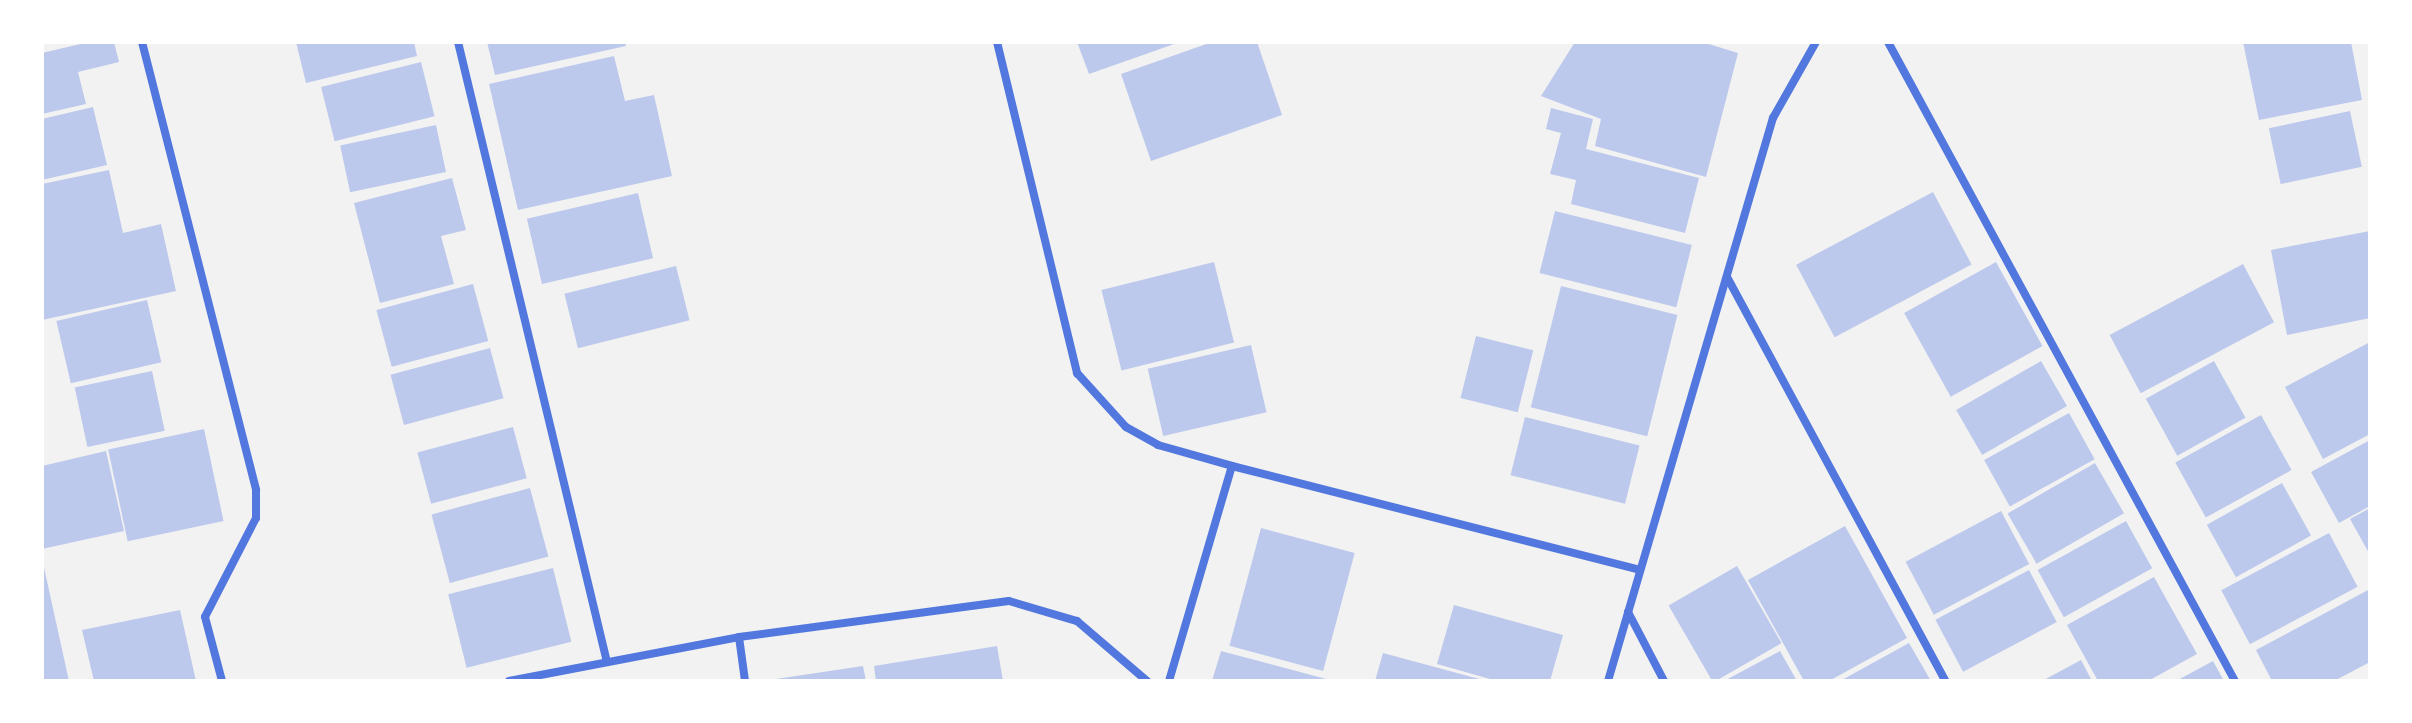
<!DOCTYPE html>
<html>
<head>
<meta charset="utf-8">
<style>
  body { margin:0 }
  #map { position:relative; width:2412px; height:723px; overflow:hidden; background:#f2f2f2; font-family:Figtree,sans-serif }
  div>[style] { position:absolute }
  .building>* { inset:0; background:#bdc9ec; transform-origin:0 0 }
  .minor>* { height:8px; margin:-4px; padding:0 4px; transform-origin:4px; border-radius:4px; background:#5277de }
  span { translate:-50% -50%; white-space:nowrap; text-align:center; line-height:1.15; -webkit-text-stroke:6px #fff; paint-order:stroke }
  .frame { position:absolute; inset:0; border:44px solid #fff; pointer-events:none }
</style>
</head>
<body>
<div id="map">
  <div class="building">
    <i style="clip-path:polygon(89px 42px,114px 42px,119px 62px,78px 72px,86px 104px,42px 114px,42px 53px)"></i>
    <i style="clip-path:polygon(296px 42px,414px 42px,417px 56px,306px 83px)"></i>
    <i style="clip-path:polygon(487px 42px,625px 42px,626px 46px,495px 75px)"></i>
    <i style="clip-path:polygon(1077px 42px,1180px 42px,1089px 74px)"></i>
    <i style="clip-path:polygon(1212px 42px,1257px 42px,1282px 115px,1151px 161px,1121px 74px)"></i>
    <i style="clip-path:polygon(1575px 42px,1702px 42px,1738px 53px,1706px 177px,1595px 146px,1601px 119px,1541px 96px)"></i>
    <i style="clip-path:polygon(2243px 42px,2351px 42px,2362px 100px,2259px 120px)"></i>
    <i style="clip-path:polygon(614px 56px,625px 101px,654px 95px,672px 176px,518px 210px,489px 84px)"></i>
    <i style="left:421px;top:62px;width:56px;height:103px;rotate:76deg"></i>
    <i style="clip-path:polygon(93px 107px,107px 165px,42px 180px,42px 119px)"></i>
    <i style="clip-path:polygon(1551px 108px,1593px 119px,1586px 149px,1699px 178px,1685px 233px,1571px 204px,1576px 180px,1550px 174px,1561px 133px,1546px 129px)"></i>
    <i style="left:2350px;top:111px;width:57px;height:83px;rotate:78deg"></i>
    <i style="left:436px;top:125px;width:48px;height:98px;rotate:78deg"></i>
    <i style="clip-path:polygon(109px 170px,123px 233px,161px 224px,176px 291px,42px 320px,42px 184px)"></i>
    <i style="clip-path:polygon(452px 178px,466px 230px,441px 236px,454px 284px,380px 303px,354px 203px)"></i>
    <i style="left:1933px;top:192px;width:82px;height:155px;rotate:62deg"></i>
    <i style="left:638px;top:193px;width:67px;height:114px;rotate:77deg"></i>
    <i style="left:1555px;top:211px;width:141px;height:64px;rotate:14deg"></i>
    <i style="clip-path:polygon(2370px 231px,2370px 318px,2287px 335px,2271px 250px)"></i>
    <i style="left:1214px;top:262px;width:83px;height:116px;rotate:76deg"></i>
    <i style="left:1996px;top:262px;width:96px;height:105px;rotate:61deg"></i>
    <i style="left:2243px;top:264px;width:66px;height:151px;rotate:62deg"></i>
    <i style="left:676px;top:266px;width:56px;height:115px;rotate:76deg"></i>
    <i style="left:473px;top:284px;width:59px;height:100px;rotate:75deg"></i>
    <i style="left:1561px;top:286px;width:120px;height:125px;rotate:14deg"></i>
    <i style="left:147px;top:300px;width:64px;height:93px;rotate:77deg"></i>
    <i style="left:1476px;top:336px;width:59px;height:64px;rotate:14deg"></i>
    <i style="clip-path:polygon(2370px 342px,2370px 434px,2323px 459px,2285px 387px)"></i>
    <i style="left:1251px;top:345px;width:69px;height:106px;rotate:77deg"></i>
    <i style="left:490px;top:348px;width:52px;height:103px;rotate:75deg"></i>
    <i style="left:2041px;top:361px;width:52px;height:98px;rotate:60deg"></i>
    <i style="left:2214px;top:361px;width:65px;height:78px;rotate:61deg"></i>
    <i style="left:152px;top:371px;width:61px;height:79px;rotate:78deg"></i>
    <i style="left:2069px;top:413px;width:53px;height:97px;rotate:61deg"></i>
    <i style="left:2261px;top:415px;width:63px;height:98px;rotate:61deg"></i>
    <i style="left:1525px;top:417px;width:118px;height:60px;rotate:14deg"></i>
    <i style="left:513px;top:427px;width:53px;height:99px;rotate:75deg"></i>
    <i style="left:204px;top:429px;width:94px;height:98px;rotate:78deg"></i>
    <i style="clip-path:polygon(2370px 440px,2370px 506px,2339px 523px,2311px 472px)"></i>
    <i style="clip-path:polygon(106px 451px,124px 531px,42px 549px,42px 466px)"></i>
    <i style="left:2095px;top:463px;width:58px;height:101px;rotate:60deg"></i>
    <i style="left:2282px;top:483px;width:60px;height:86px;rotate:61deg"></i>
    <i style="left:530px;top:488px;width:71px;height:102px;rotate:75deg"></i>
    <i style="clip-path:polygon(2370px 508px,2370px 555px,2350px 519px)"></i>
    <i style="left:2001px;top:511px;width:60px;height:108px;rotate:62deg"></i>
    <i style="left:2126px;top:521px;width:54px;height:101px;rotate:61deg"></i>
    <i style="clip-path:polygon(1845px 526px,1907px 638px,1829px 681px,1804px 681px,1748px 580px)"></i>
    <i style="left:1261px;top:528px;width:97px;height:122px;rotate:15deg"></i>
    <i style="left:2329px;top:533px;width:61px;height:122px;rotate:62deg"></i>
    <i style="clip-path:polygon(42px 563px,43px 563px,69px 681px,42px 681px)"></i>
    <i style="left:1737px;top:566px;width:89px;height:79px;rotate:60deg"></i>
    <i style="left:553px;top:568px;width:76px;height:108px;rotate:76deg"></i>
    <i style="left:2029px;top:570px;width:59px;height:106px;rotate:62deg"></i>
    <i style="clip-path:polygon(2154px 577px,2197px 654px,2148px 681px,2098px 681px,2067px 625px)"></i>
    <i style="clip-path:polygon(2370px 589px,2370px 662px,2334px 681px,2272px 681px,2256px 650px)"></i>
    <i style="clip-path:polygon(1454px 605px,1563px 635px,1550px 681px,1497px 681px,1437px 664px)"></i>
    <i style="clip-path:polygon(180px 610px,196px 681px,94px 681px,82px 630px)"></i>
    <i style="clip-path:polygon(1909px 643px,1931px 681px,1840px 681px)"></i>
    <i style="clip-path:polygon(997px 646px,1003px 681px,876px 681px,874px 666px)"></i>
    <i style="clip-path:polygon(1221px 651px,1330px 680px,1330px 681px,1212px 681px)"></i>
    <i style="clip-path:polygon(1780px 651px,1797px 681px,1724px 681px)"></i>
    <i style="clip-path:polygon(1383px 653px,1483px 680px,1483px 681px,1375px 681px)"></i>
    <i style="clip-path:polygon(2081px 660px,2092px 681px,2042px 681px)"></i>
    <i style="clip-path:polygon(2213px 661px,2224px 681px,2176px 681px)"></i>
    <i style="clip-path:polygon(863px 666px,866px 681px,776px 681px,776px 679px)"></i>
  </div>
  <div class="minor">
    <i style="left:142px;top:42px;width:462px;rotate:75.7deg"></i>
    <i style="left:256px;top:490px;width:28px;rotate:90deg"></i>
    <i style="left:256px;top:518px;width:111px;rotate:117.3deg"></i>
    <i style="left:205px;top:617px;width:66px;rotate:75.1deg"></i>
    <i style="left:458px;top:42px;width:634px;rotate:76.49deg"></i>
    <i style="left:997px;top:42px;width:341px;rotate:76.4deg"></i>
    <i style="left:1077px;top:373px;width:73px;rotate:47.8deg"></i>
    <i style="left:1126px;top:427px;width:37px;rotate:29deg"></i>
    <i style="left:1158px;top:445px;width:77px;rotate:15.8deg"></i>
    <i style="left:1232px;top:466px;width:418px;rotate:14.3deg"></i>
    <i style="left:1888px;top:42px;width:727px;rotate:61.5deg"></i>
    <i style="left:1727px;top:277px;width:459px;rotate:61.6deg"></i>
    <i style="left:1628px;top:612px;width:78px;rotate:62.4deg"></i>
    <i style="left:739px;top:637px;width:44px;rotate:82.2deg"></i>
    <i style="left:509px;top:681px;width:234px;rotate:-10.8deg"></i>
    <i style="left:739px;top:637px;width:272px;rotate:-7.6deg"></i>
    <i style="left:1009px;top:601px;width:71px;rotate:16.4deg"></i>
    <i style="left:1077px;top:621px;width:92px;rotate:40.6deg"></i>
    <i style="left:1169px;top:681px;width:224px;rotate:-73.7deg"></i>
    <i style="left:1608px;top:681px;width:587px;rotate:-73.67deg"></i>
    <i style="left:1773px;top:118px;width:87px;rotate:-60.5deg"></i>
  </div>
  <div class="frame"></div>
</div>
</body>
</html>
